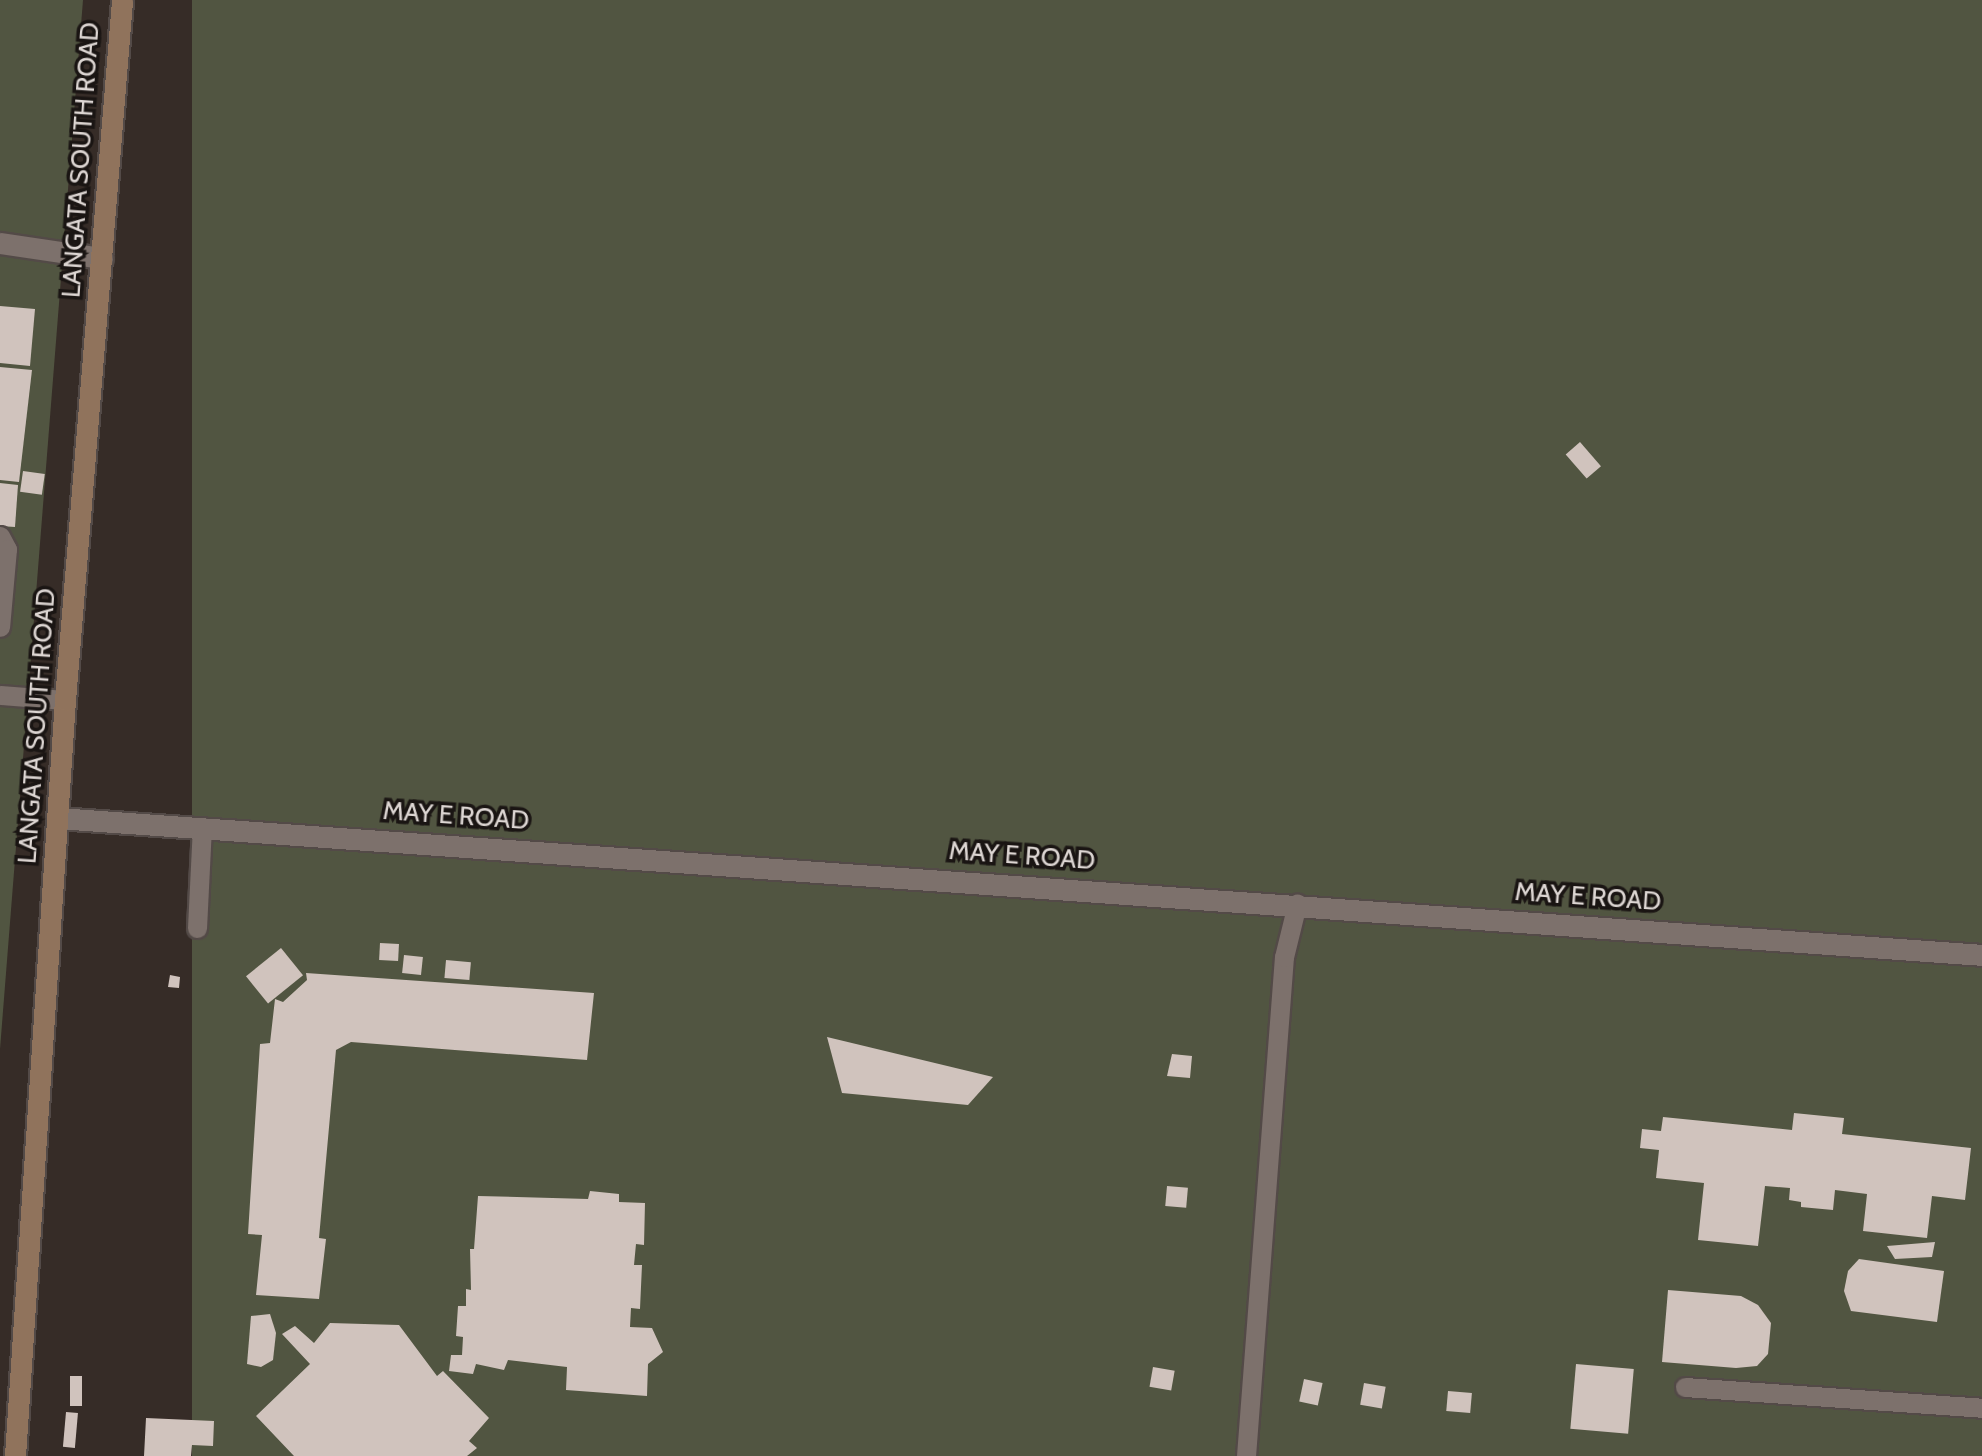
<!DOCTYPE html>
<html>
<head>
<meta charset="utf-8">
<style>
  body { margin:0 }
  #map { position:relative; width:1982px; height:1456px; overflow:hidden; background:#362c27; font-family:Cabin,sans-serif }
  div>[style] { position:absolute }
  .green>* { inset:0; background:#515541; transform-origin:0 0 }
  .building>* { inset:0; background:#d0c3bd; transform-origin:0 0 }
  .roads { filter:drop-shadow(2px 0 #534a47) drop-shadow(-2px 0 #534a47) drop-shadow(0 2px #534a47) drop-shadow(0 -2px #534a47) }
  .lane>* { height:19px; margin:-9.5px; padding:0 9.5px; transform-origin:9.5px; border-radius:9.5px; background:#7d716c }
  .street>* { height:21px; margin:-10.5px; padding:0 10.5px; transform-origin:10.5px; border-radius:10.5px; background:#7d716c }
  .secondary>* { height:21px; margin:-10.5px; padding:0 10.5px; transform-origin:10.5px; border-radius:10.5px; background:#90735c }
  span { translate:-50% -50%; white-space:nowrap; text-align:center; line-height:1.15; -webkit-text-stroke:7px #1a1513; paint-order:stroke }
  .street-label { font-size:26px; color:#ddd6d3 }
</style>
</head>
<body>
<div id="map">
  <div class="green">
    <i style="clip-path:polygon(0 0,83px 0,0 1049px)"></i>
    <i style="left:192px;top:0;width:1790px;height:1460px"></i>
  </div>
  <div class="building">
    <i style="clip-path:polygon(0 306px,35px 309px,30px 366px,0 363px)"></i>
    <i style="clip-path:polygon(0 367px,32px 370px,19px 482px,0 480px)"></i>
    <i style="left:1580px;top:442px;width:32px;height:19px;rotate:49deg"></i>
    <i style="left:23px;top:471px;width:22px;height:21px;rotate:8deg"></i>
    <i style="clip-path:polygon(0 483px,18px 485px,15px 527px,0 526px)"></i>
    <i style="left:380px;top:943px;width:19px;height:17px;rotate:3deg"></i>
    <i style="left:281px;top:948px;width:35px;height:45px;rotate:51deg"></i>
    <i style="left:404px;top:955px;width:19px;height:18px;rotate:6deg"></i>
    <i style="left:446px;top:960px;width:25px;height:18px;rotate:5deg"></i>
    <i style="clip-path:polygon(306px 973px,594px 993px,587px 1060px,351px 1042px,336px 1050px,319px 1238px,326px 1239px,319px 1299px,256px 1295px,262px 1235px,248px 1234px,260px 1044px,270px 1043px,275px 999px,283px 1002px,307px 980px)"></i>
    <i style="clip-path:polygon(170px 975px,180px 977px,179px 988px,168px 987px)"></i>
    <i style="clip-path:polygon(827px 1037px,993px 1077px,968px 1105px,842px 1093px)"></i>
    <i style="clip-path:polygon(1172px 1054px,1192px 1056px,1190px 1078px,1167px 1076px)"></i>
    <i style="clip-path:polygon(1794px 1113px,1844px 1118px,1842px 1134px,1971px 1148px,1965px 1200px,1932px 1196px,1927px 1238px,1863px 1231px,1867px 1194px,1835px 1190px,1833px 1210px,1801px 1207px,1801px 1202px,1789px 1200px,1790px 1188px,1765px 1186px,1758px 1246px,1698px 1240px,1704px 1183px,1656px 1178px,1659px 1150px,1640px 1148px,1642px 1129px,1661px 1131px,1663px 1117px,1792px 1130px)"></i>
    <i style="left:1167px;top:1186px;width:21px;height:20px;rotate:5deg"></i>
    <i style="clip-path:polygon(590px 1191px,619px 1194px,619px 1202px,645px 1203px,644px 1245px,636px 1244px,634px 1265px,642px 1265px,640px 1309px,631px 1308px,630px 1327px,652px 1328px,663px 1352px,648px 1364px,647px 1396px,566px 1390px,567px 1367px,508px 1360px,504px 1370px,476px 1364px,473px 1374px,449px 1371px,451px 1355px,462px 1355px,463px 1337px,456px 1336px,458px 1306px,466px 1306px,466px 1289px,471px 1290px,470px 1249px,474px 1249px,478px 1196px,588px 1199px)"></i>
    <i style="clip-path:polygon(1935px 1242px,1932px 1257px,1895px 1259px,1887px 1246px)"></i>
    <i style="clip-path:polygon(1859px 1259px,1944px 1271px,1937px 1322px,1851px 1311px,1844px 1291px,1848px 1271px)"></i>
    <i style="clip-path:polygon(1668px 1290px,1741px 1296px,1758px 1305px,1771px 1323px,1768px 1354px,1757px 1366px,1736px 1368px,1662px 1362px)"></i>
    <i style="clip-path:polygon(270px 1314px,276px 1333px,273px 1360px,261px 1367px,247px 1364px,251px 1316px)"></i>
    <i style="clip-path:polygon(330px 1323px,399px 1325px,437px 1376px,443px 1371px,489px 1418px,469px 1441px,477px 1448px,467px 1456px,294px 1456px,256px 1416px,310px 1364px,282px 1334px,295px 1326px,314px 1343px)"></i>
    <i style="left:1576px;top:1364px;width:58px;height:65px;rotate:5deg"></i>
    <i style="left:1153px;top:1367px;width:22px;height:20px;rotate:10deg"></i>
    <i style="left:70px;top:1376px;width:12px;height:30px"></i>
    <i style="left:1304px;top:1379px;width:19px;height:23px;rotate:12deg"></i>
    <i style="left:1364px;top:1383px;width:22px;height:22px;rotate:10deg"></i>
    <i style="left:1448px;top:1391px;width:24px;height:20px;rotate:5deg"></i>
    <i style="left:66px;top:1412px;width:12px;height:35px;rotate:5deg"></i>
    <i style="clip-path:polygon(146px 1418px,214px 1421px,213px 1446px,192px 1445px,191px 1456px,144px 1456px)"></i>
  </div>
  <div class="roads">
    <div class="lane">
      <i style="left:0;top:536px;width:15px;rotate:62deg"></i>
      <i style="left:7px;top:549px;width:78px;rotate:95.1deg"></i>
      <i style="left:0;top:695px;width:65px;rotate:4.4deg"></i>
      <i style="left:197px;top:928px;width:101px;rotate:-87.2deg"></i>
      <i style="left:1685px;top:1387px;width:298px;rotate:4deg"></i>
      <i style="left:1246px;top:1456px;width:500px;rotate:-85.65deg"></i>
      <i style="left:1284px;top:957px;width:55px;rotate:-76.2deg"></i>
    </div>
    <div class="street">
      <i style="left:0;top:243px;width:103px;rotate:8.4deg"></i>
      <i style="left:58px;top:818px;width:1929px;rotate:4.07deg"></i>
    </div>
    <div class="secondary">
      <i style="left:15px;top:1456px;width:758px;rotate:-86.22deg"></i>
      <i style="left:65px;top:700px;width:702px;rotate:-85.34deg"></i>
    </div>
  </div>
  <div class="street-label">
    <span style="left:81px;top:160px;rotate:-86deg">LANGATA SOUTH ROAD</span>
    <span style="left:37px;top:726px;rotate:-86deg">LANGATA SOUTH ROAD</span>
    <span style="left:456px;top:816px;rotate:4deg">MAY E ROAD</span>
    <span style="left:1022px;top:856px;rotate:4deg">MAY E ROAD</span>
    <span style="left:1588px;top:897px;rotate:4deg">MAY E ROAD</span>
  </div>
</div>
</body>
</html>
